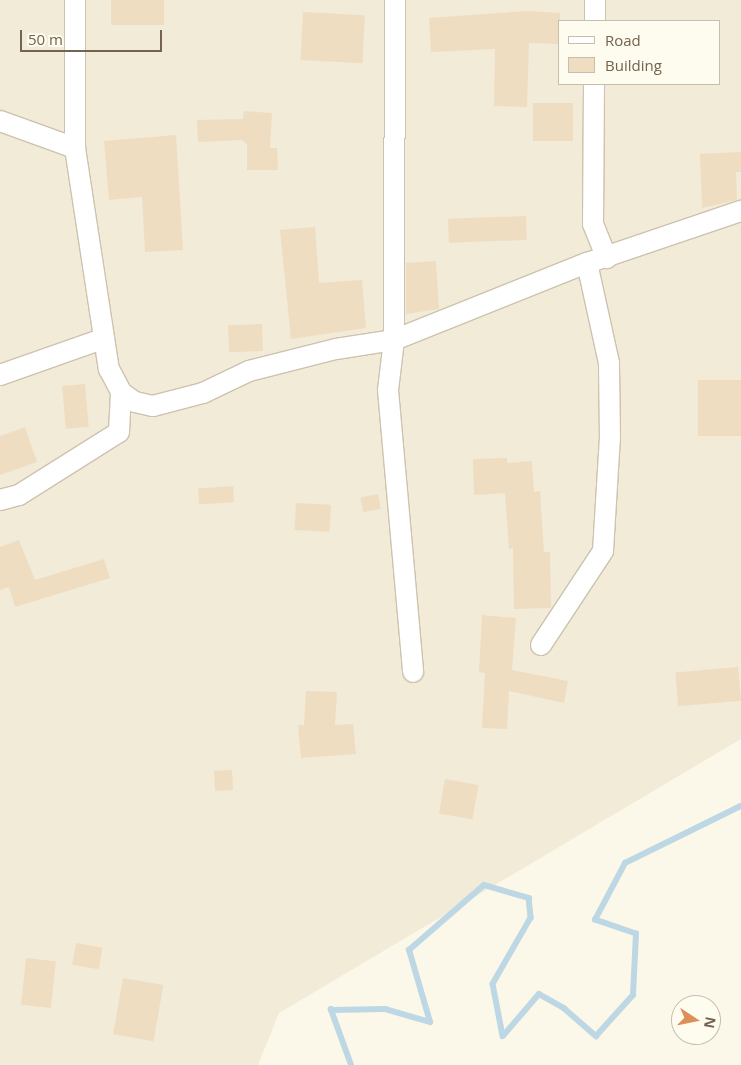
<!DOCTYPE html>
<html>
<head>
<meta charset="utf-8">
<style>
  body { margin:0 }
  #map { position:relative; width:741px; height:1065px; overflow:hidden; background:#fbf8e9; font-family:"Open Sans",sans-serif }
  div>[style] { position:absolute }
  .residential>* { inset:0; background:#f2ebd8 }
  .stream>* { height:5.5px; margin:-2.75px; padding:0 2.75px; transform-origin:2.75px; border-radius:2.75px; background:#bed7e4 }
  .building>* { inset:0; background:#efddc2; transform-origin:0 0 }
  .roads { filter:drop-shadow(1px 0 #cdc2af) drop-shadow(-1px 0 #cdc2af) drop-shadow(0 1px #cdc2af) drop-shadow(0 -1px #cdc2af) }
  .minor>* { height:20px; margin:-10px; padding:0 10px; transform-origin:10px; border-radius:10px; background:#fff }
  span { translate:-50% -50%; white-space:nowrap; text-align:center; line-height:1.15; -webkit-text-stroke:4px #fefbef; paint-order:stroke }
  .legend { position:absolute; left:558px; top:20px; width:162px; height:65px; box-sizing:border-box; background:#fefbef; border:1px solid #c7beaf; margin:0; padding:6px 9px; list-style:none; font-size:15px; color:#74634e }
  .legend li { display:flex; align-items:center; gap:10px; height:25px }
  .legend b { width:25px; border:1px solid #c7beaf }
  .north { position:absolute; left:671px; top:995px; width:50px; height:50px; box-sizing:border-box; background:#fefbef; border:1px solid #c7beaf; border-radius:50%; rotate:101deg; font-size:14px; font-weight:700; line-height:20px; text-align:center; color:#74634e }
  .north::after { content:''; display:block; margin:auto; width:18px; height:22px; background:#dc9057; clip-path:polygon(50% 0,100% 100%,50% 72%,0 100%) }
  .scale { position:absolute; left:20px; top:30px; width:142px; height:22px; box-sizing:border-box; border:2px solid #74634e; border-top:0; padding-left:6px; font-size:15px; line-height:18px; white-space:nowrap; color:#74634e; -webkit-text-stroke:4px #fefbef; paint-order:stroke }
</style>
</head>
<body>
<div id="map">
  <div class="residential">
    <i style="clip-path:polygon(evenodd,0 0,741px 0,741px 739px,279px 1013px,258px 1065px,0 1065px,0 0,560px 21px,720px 21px,720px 84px,560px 84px,560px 21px)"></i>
  </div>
  <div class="stream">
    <i style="left:351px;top:1065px;width:59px;rotate:-110deg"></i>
    <i style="left:331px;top:1010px;width:54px;rotate:-1.1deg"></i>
    <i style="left:385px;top:1009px;width:47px;rotate:16.1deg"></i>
    <i style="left:430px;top:1022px;width:75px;rotate:-106.3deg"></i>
    <i style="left:409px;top:950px;width:99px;rotate:-40.9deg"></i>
    <i style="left:484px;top:885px;width:47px;rotate:16.1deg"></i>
    <i style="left:529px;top:898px;width:20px;rotate:84deg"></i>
    <i style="left:531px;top:918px;width:76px;rotate:119.9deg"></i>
    <i style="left:493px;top:984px;width:53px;rotate:79.1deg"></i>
    <i style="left:503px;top:1036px;width:55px;rotate:-49.4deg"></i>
    <i style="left:539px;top:994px;width:29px;rotate:29deg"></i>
    <i style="left:564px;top:1008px;width:43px;rotate:41.2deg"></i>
    <i style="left:596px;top:1036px;width:55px;rotate:-47.9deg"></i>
    <i style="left:633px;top:995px;width:61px;rotate:-87.2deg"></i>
    <i style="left:636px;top:934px;width:43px;rotate:-161.1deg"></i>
    <i style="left:595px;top:920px;width:64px;rotate:-62.2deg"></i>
    <i style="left:625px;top:863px;width:129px;rotate:-26.2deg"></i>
  </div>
  <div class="building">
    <i style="left:111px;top:0;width:53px;height:25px"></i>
    <i style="clip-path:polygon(527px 11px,560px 13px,560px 44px,529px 43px,527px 107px,494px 106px,495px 49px,431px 52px,429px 18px)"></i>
    <i style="left:303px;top:12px;width:62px;height:48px;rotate:3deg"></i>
    <i style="left:533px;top:103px;width:40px;height:38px"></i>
    <i style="clip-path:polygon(244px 111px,272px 113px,270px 148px,277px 148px,278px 170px,247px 170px,247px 144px,242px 140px,198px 142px,197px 120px,243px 119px)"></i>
    <i style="clip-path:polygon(176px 135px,183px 250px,145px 252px,142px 197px,109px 200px,104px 141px)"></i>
    <i style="clip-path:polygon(741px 152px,741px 172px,736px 172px,737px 200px,702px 208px,700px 154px)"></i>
    <i style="left:526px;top:216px;width:24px;height:78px;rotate:88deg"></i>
    <i style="clip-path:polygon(315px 227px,319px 283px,362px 280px,366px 328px,291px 339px,280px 230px)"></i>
    <i style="clip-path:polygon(436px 261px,439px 309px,406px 314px,406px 263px)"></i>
    <i style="left:262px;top:324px;width:27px;height:34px;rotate:88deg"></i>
    <i style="left:741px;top:380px;width:56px;height:43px;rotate:90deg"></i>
    <i style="left:85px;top:384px;width:43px;height:23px;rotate:85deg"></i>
    <i style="clip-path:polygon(25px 427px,37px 462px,0 475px,0 436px)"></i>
    <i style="clip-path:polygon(507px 458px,507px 463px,532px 461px,534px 492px,540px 491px,544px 552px,550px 552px,551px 608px,514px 609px,513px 548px,509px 549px,505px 493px,474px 495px,473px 459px)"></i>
    <i style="left:233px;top:486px;width:16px;height:35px;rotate:86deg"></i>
    <i style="left:378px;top:494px;width:15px;height:18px;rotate:79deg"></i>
    <i style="left:296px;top:503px;width:35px;height:27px;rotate:3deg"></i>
    <i style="clip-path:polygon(19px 540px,35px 580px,104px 559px,110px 578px,15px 607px,9px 587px,0 590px,0 547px)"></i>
    <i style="clip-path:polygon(482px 615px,516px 618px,512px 670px,568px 681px,564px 703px,509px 691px,507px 729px,482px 728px,485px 673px,479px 672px)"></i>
    <i style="left:738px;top:667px;width:34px;height:63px;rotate:85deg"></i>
    <i style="clip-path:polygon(306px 691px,337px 692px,335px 725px,353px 724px,356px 754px,301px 758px,298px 725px,304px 725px)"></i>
    <i style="left:232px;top:770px;width:20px;height:18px;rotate:87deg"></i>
    <i style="left:445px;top:779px;width:34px;height:35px;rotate:10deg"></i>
    <i style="left:76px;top:943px;width:27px;height:22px;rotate:10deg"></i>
    <i style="left:26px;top:958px;width:30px;height:47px;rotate:6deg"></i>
    <i style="left:123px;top:978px;width:41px;height:57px;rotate:10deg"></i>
  </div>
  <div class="roads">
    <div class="minor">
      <i style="left:75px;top:0;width:148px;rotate:90deg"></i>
      <i style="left:75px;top:148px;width:224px;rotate:81.3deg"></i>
      <i style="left:109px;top:369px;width:26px;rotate:62deg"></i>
      <i style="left:121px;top:392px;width:17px;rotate:36deg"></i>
      <i style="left:135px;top:402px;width:18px;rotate:13deg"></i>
      <i style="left:153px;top:406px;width:52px;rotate:-14.6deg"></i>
      <i style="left:203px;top:393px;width:51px;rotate:-25.6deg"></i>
      <i style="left:249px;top:371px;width:90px;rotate:-14.2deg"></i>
      <i style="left:336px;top:349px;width:59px;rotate:-8.8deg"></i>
      <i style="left:394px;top:340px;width:50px;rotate:96.8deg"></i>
      <i style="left:388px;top:390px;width:283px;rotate:84.9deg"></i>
      <i style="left:395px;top:0;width:340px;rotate:90.2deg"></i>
      <i style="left:394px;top:340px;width:208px;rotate:-21.8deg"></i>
      <i style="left:595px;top:21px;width:21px;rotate:-90deg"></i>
      <i style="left:594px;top:84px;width:140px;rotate:90.4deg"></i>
      <i style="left:593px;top:224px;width:37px;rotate:68deg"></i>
      <i style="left:0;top:121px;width:80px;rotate:19.8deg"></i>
      <i style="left:0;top:375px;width:108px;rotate:-19.4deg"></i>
      <i style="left:0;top:500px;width:20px;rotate:-15deg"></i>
      <i style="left:19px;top:495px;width:118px;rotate:-32.2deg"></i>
      <i style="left:119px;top:432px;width:40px;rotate:-87.1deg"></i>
      <i style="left:541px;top:645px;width:113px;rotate:-56.6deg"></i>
      <i style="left:603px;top:551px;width:113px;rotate:-86.5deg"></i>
      <i style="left:610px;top:438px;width:75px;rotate:-90.8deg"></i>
      <i style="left:609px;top:363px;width:102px;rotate:-102.4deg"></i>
      <i style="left:587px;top:263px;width:163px;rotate:-18.7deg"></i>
    </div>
  </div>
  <ul class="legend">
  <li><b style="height:6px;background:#fff"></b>Road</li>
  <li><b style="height:14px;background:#efddc2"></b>Building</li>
  </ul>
  <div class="north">N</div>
  <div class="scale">50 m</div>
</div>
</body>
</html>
